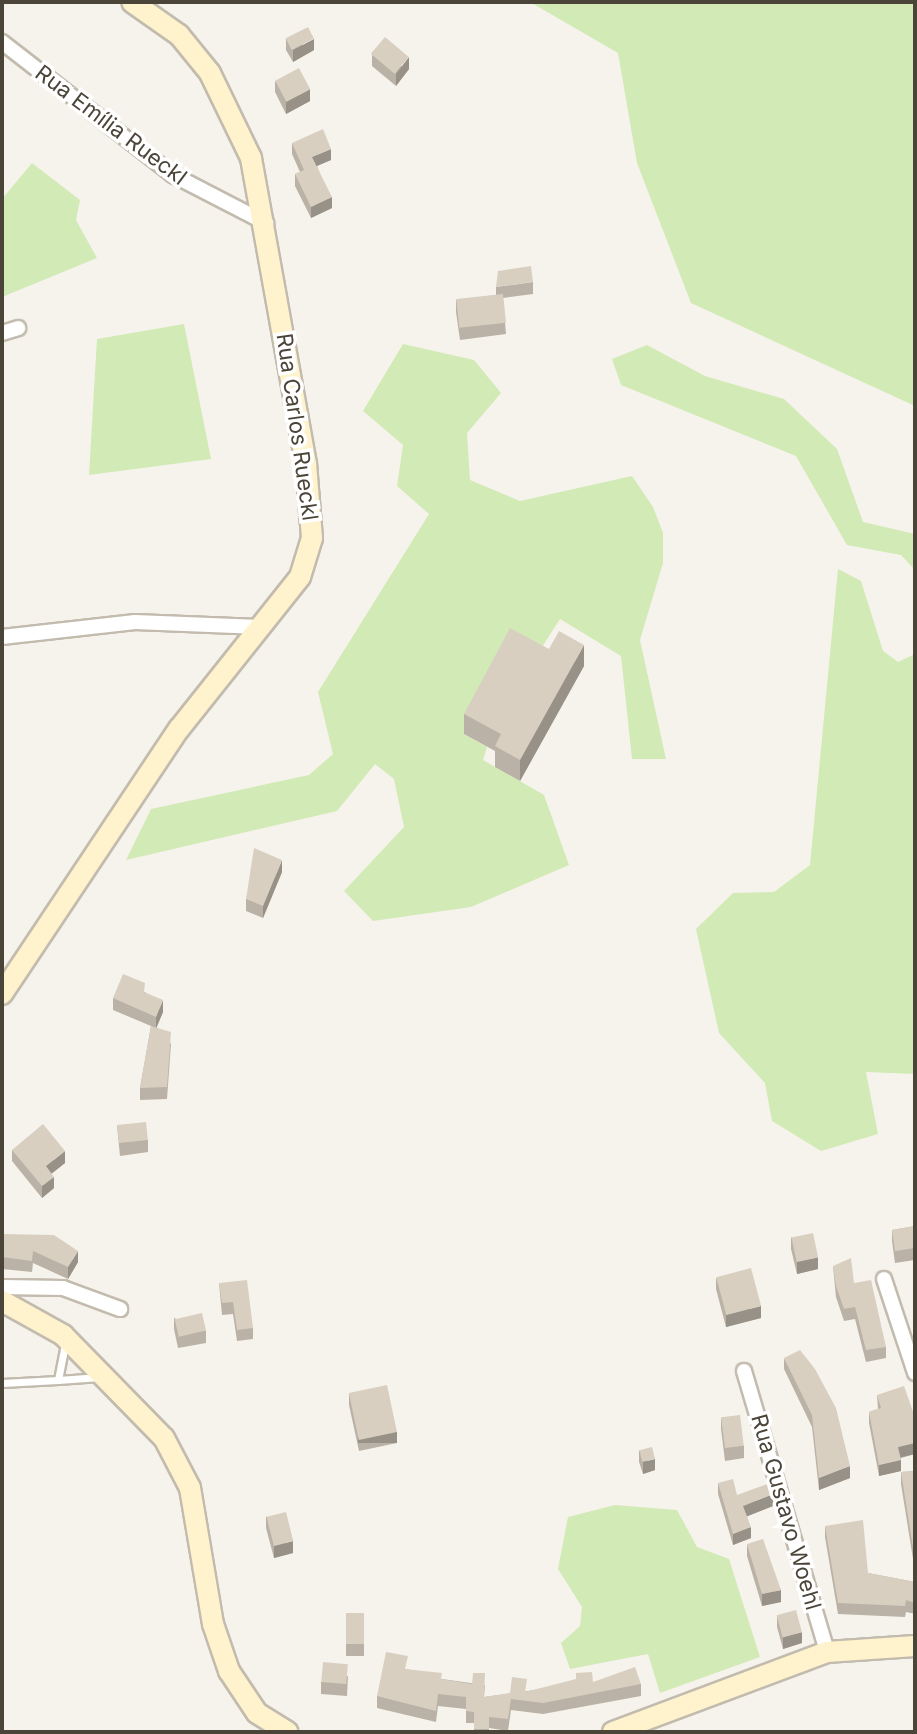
<!DOCTYPE html>
<html>
<head>
<meta charset="utf-8">
<style>
  body { margin:0 }
  #map { position:relative; width:917px; height:1734px; overflow:hidden; background:#f6f3ec; font-family:Inter,sans-serif }
  div>[style] { position:absolute }
  .green>* { inset:0; background:#d2eab5 }
  .roads { filter:drop-shadow(2px 0 #c2bbae) drop-shadow(-2px 0 #c2bbae) drop-shadow(0 2px #c2bbae) drop-shadow(0 -2px #c2bbae) }
  .lane>* { height:7px; margin:-3.5px; padding:0 3.5px; transform-origin:3.5px; border-radius:3.5px; background:#fff }
  .street>* { height:14px; margin:-7px; padding:0 7px; transform-origin:7px; border-radius:7px; background:#fff }
  .secondary>* { height:20px; margin:-10px; padding:0 10px; transform-origin:10px; border-radius:10px; background:#fff3cd }
  .wall>* { inset:0; background:#bab2a6; transform-origin:0 0 }
  .shaded-wall>* { inset:0; background:#979187; transform-origin:0 0 }
  .building>* { inset:0; background:#d8cfc1; transform-origin:0 0 }
  span { translate:-50% -50%; white-space:nowrap; text-align:center; line-height:1.15; -webkit-text-stroke:7px #fff; paint-order:stroke }
  .street-label { font-size:22px; color:#4b4439 }
  .frame { position:absolute; inset:0; border:4px solid #4b4439; pointer-events:none }
</style>
</head>
<body>
<div id="map">
  <div class="green">
    <i style="clip-path:polygon(530px 2px,915px 2px,915px 406px,691px 303px,637px 163px,618px 53px)"></i>
    <i style="clip-path:polygon(32px 163px,80px 200px,76px 220px,97px 258px,2px 297px,2px 199px)"></i>
    <i style="clip-path:polygon(184px 324px,211px 459px,89px 475px,97px 339px)"></i>
    <i style="clip-path:polygon(403px 344px,474px 360px,501px 393px,467px 433px,470px 480px,520px 501px,632px 476px,653px 507px,663px 533px,663px 563px,640px 640px,666px 759px,632px 759px,621px 656px,560px 619px,533px 661px,464px 734px,487px 747px,483px 760px,544px 795px,569px 865px,471px 907px,373px 921px,344px 891px,404px 827px,394px 779px,375px 764px,337px 811px,126px 860px,151px 809px,309px 775px,333px 754px,318px 692px,429px 514px,397px 486px,403px 445px,363px 411px)"></i>
    <i style="clip-path:polygon(647px 345px,705px 376px,784px 399px,837px 449px,863px 522px,915px 534px,915px 570px,901px 555px,847px 545px,796px 456px,621px 385px,612px 359px)"></i>
    <i style="clip-path:polygon(838px 569px,861px 581px,883px 651px,898px 662px,915px 654px,915px 1074px,866px 1072px,878px 1134px,821px 1151px,772px 1121px,765px 1083px,719px 1033px,696px 929px,733px 893px,774px 892px,810px 865px)"></i>
    <i style="clip-path:polygon(615px 1505px,677px 1510px,697px 1547px,729px 1559px,760px 1657px,660px 1693px,648px 1654px,570px 1669px,561px 1643px,580px 1626px,582px 1607px,558px 1569px,568px 1517px)"></i>
  </div>
  <div class="roads">
    <div class="lane">
      <i style="left:58px;top:1380px;width:42px;rotate:-4.1deg"></i>
      <i style="left:2px;top:1383px;width:56px;rotate:-3.1deg"></i>
      <i style="left:58px;top:1380px;width:37px;rotate:-79deg"></i>
    </div>
    <div class="street">
      <i style="left:2px;top:42px;width:217px;rotate:37.9deg"></i>
      <i style="left:173px;top:175px;width:105px;rotate:27.3deg"></i>
      <i style="left:2px;top:333px;width:17px;rotate:-17deg"></i>
      <i style="left:2px;top:637px;width:134px;rotate:-6.4deg"></i>
      <i style="left:135px;top:622px;width:125px;rotate:2.3deg"></i>
      <i style="left:884px;top:1279px;width:99px;rotate:71.7deg"></i>
      <i style="left:2px;top:1287px;width:61px;rotate:0.9deg"></i>
      <i style="left:63px;top:1288px;width:61px;rotate:20.2deg"></i>
      <i style="left:744px;top:1371px;width:293px;rotate:73.5deg"></i>
    </div>
    <div class="secondary">
      <i style="left:2px;top:994px;width:319px;rotate:-56.3deg"></i>
      <i style="left:179px;top:729px;width:194px;rotate:-51.5deg"></i>
      <i style="left:300px;top:577px;width:41px;rotate:-72.9deg"></i>
      <i style="left:312px;top:538px;width:74px;rotate:-94.6deg"></i>
      <i style="left:306px;top:464px;width:311px;rotate:-100.2deg"></i>
      <i style="left:251px;top:158px;width:94px;rotate:-115.8deg"></i>
      <i style="left:210px;top:73px;width:49px;rotate:-129.2deg"></i>
      <i style="left:179px;top:35px;width:57px;rotate:-144.9deg"></i>
      <i style="left:2px;top:1301px;width:70px;rotate:29.1deg"></i>
      <i style="left:63px;top:1335px;width:144px;rotate:45.6deg"></i>
      <i style="left:164px;top:1438px;width:56px;rotate:62.5deg"></i>
      <i style="left:190px;top:1488px;width:138px;rotate:80.4deg"></i>
      <i style="left:213px;top:1624px;width:50px;rotate:71.2deg"></i>
      <i style="left:229px;top:1671px;width:50px;rotate:56.3deg"></i>
      <i style="left:257px;top:1713px;width:36px;rotate:32deg"></i>
      <i style="left:613px;top:1732px;width:228px;rotate:-20.5deg"></i>
      <i style="left:827px;top:1652px;width:88px;rotate:-3.9deg"></i>
    </div>
  </div>
  <div class="wall">
    <i style="clip-path:polygon(286px 38px,314px 50px,293px 62px,286px 50px)"></i>
    <i style="clip-path:polygon(372px 55px,409px 69px,396px 86px,372px 66px)"></i>
    <i style="clip-path:polygon(275px 81px,310px 101px,286px 114px,275px 92px)"></i>
    <i style="clip-path:polygon(292px 143px,331px 160px,317px 166px,332px 208px,311px 218px,295px 186px,295px 174px,300px 172px,292px 154px)"></i>
    <i style="clip-path:polygon(533px 282px,533px 294px,503px 298px,506px 334px,460px 340px,456px 312px,456px 300px,496px 295px,496px 287px)"></i>
    <i style="clip-path:polygon(549px 649px,584px 666px,520px 781px,495px 767px,495px 751px,464px 734px,464px 714px)"></i>
    <i style="clip-path:polygon(282px 872px,263px 918px,246px 911px,246px 899px)"></i>
    <i style="clip-path:polygon(145px 992px,163px 1012px,156px 1027px,171px 1044px,167px 1099px,140px 1100px,140px 1088px,151px 1026px,113px 1010px,113px 998px)"></i>
    <i style="clip-path:polygon(117px 1125px,148px 1140px,148px 1152px,120px 1156px)"></i>
    <i style="clip-path:polygon(12px 1150px,65px 1163px,51px 1174px,54px 1188px,42px 1198px,12px 1161px)"></i>
    <i style="clip-path:polygon(915px 1226px,915px 1260px,895px 1263px,892px 1241px,892px 1230px)"></i>
    <i style="clip-path:polygon(2px 1234px,78px 1262px,68px 1279px,33px 1263px,32px 1272px,2px 1269px)"></i>
    <i style="clip-path:polygon(791px 1237px,818px 1269px,797px 1274px,791px 1249px)"></i>
    <i style="clip-path:polygon(833px 1266px,854px 1283px,886px 1347px,886px 1358px,866px 1362px,855px 1319px,844px 1321px,836px 1297px)"></i>
    <i style="clip-path:polygon(716px 1278px,761px 1318px,726px 1327px,716px 1289px)"></i>
    <i style="clip-path:polygon(219px 1283px,253px 1328px,253px 1339px,237px 1341px,233px 1314px,222px 1315px)"></i>
    <i style="clip-path:polygon(174px 1318px,206px 1331px,206px 1343px,178px 1348px,174px 1329px)"></i>
    <i style="clip-path:polygon(784px 1358px,850px 1478px,819px 1490px,812px 1427px,784px 1369px)"></i>
    <i style="clip-path:polygon(349px 1393px,397px 1443px,359px 1451px,349px 1405px)"></i>
    <i style="clip-path:polygon(877px 1395px,915px 1417px,915px 1454px,901px 1458px,901px 1471px,879px 1476px,869px 1423px,869px 1412px,878px 1409px)"></i>
    <i style="clip-path:polygon(721px 1418px,744px 1446px,744px 1458px,725px 1461px,721px 1429px)"></i>
    <i style="clip-path:polygon(639px 1450px,655px 1470px,643px 1474px,639px 1462px)"></i>
    <i style="clip-path:polygon(915px 1471px,915px 1559px,913px 1559px,901px 1484px,901px 1472px)"></i>
    <i style="clip-path:polygon(718px 1483px,737px 1495px,773px 1506px,747px 1516px,751px 1538px,733px 1545px,718px 1494px)"></i>
    <i style="clip-path:polygon(266px 1516px,293px 1553px,274px 1558px,266px 1528px)"></i>
    <i style="clip-path:polygon(825px 1526px,868px 1573px,915px 1582px,915px 1614px,906px 1612px,905px 1617px,838px 1614px,825px 1537px)"></i>
    <i style="clip-path:polygon(747px 1544px,781px 1602px,762px 1606px,747px 1556px)"></i>
    <i style="left:346px;top:1613px;width:18px;height:43px"></i>
    <i style="clip-path:polygon(777px 1615px,802px 1643px,783px 1649px,777px 1627px)"></i>
    <i style="clip-path:polygon(407px 1669px,442px 1679px,485px 1685px,484px 1697px,593px 1682px,641px 1684px,641px 1696px,543px 1714px,511px 1710px,508px 1731px,489px 1728px,489px 1732px,474px 1732px,474px 1723px,466px 1723px,466px 1709px,438px 1706px,436px 1722px,377px 1708px,377px 1696px)"></i>
    <i style="clip-path:polygon(348px 1676px,347px 1696px,321px 1694px,321px 1682px)"></i>
  </div>
  <div class="shaded-wall">
    <i style="clip-path:polygon(314px 39px,314px 50px,293px 62px,293px 50px)"></i>
    <i style="clip-path:polygon(409px 57px,409px 69px,396px 86px,396px 74px)"></i>
    <i style="clip-path:polygon(310px 89px,310px 101px,286px 114px,286px 102px)"></i>
    <i style="clip-path:polygon(331px 149px,331px 160px,312px 168px,312px 157px)"></i>
    <i style="clip-path:polygon(332px 197px,332px 208px,311px 218px,311px 207px)"></i>
    <i style="clip-path:polygon(584px 645px,584px 666px,520px 781px,520px 760px)"></i>
    <i style="clip-path:polygon(282px 860px,282px 872px,263px 918px,263px 906px)"></i>
    <i style="clip-path:polygon(163px 1000px,163px 1012px,156px 1029px,156px 1017px)"></i>
    <i style="clip-path:polygon(65px 1151px,65px 1163px,46px 1178px,46px 1166px)"></i>
    <i style="clip-path:polygon(54px 1177px,54px 1188px,42px 1198px,42px 1186px)"></i>
    <i style="clip-path:polygon(78px 1251px,78px 1262px,68px 1279px,68px 1267px)"></i>
    <i style="clip-path:polygon(818px 1257px,818px 1269px,797px 1274px,797px 1262px)"></i>
    <i style="clip-path:polygon(761px 1306px,761px 1318px,726px 1327px,726px 1315px)"></i>
    <i style="left:397px;top:1432px;width:11px;height:39px;rotate:90deg"></i>
    <i style="clip-path:polygon(915px 1443px,915px 1454px,898px 1458px,898px 1447px)"></i>
    <i style="clip-path:polygon(655px 1459px,655px 1470px,643px 1474px,643px 1462px)"></i>
    <i style="clip-path:polygon(901px 1460px,901px 1471px,879px 1476px,879px 1465px)"></i>
    <i style="clip-path:polygon(850px 1466px,850px 1478px,819px 1490px,819px 1478px)"></i>
    <i style="clip-path:polygon(773px 1494px,773px 1506px,743px 1518px,743px 1506px)"></i>
    <i style="clip-path:polygon(751px 1527px,751px 1538px,733px 1545px,733px 1534px)"></i>
    <i style="clip-path:polygon(293px 1541px,293px 1553px,274px 1558px,274px 1546px)"></i>
    <i style="clip-path:polygon(781px 1590px,781px 1602px,762px 1606px,762px 1594px)"></i>
    <i style="clip-path:polygon(802px 1632px,802px 1643px,783px 1649px,783px 1637px)"></i>
  </div>
  <div class="building">
    <i style="left:308px;top:27px;width:13px;height:25px;rotate:63deg"></i>
    <i style="left:385px;top:37px;width:31px;height:22px;rotate:40deg"></i>
    <i style="left:299px;top:68px;width:24px;height:27px;rotate:62deg"></i>
    <i style="clip-path:polygon(323px 129px,331px 149px,312px 157px,332px 197px,311px 207px,295px 174px,304px 170px,292px 143px)"></i>
    <i style="clip-path:polygon(531px 266px,533px 282px,496px 287px,498px 271px)"></i>
    <i style="left:503px;top:294px;width:29px;height:47px;rotate:84deg"></i>
    <i style="clip-path:polygon(510px 628px,549px 649px,559px 631px,584px 645px,520px 760px,495px 746px,501px 734px,464px 714px)"></i>
    <i style="clip-path:polygon(254px 848px,282px 860px,263px 906px,246px 899px)"></i>
    <i style="clip-path:polygon(123px 974px,145px 983px,144px 992px,163px 1000px,156px 1017px,113px 998px)"></i>
    <i style="clip-path:polygon(151px 1026px,171px 1032px,167px 1087px,140px 1088px)"></i>
    <i style="left:146px;top:1122px;width:18px;height:29px;rotate:84deg"></i>
    <i style="clip-path:polygon(43px 1124px,65px 1151px,46px 1166px,54px 1177px,42px 1186px,12px 1150px)"></i>
    <i style="clip-path:polygon(915px 1226px,915px 1248px,895px 1251px,892px 1230px)"></i>
    <i style="left:813px;top:1233px;width:25px;height:22px;rotate:78deg"></i>
    <i style="clip-path:polygon(2px 1234px,54px 1235px,78px 1251px,68px 1267px,33px 1251px,32px 1261px,2px 1257px)"></i>
    <i style="clip-path:polygon(851px 1258px,854px 1283px,871px 1280px,886px 1347px,866px 1350px,855px 1307px,844px 1309px,836px 1286px,833px 1266px)"></i>
    <i style="left:751px;top:1268px;width:39px;height:36px;rotate:75deg"></i>
    <i style="clip-path:polygon(247px 1280px,253px 1328px,237px 1330px,233px 1302px,222px 1303px,219px 1283px)"></i>
    <i style="left:202px;top:1313px;width:18px;height:28px;rotate:77deg"></i>
    <i style="clip-path:polygon(800px 1350px,815px 1369px,836px 1408px,850px 1466px,819px 1478px,812px 1415px,784px 1358px)"></i>
    <i style="left:387px;top:1385px;width:48px;height:39px;rotate:78deg"></i>
    <i style="clip-path:polygon(904px 1386px,915px 1417px,915px 1443px,898px 1447px,901px 1460px,879px 1465px,869px 1412px,881px 1408px,877px 1395px)"></i>
    <i style="left:740px;top:1415px;width:31px;height:19px;rotate:83deg"></i>
    <i style="left:652px;top:1447px;width:12px;height:13px;rotate:76deg"></i>
    <i style="clip-path:polygon(915px 1471px,915px 1547px,913px 1548px,901px 1472px)"></i>
    <i style="clip-path:polygon(733px 1479px,737px 1495px,770px 1483px,773px 1494px,743px 1506px,751px 1527px,733px 1534px,718px 1483px)"></i>
    <i style="left:286px;top:1512px;width:30px;height:20px;rotate:76deg"></i>
    <i style="clip-path:polygon(863px 1520px,868px 1573px,915px 1582px,915px 1603px,906px 1600px,905px 1606px,838px 1603px,825px 1526px)"></i>
    <i style="clip-path:polygon(763px 1539px,781px 1590px,762px 1594px,747px 1544px)"></i>
    <i style="left:796px;top:1610px;width:23px;height:20px;rotate:75deg"></i>
    <i style="left:346px;top:1613px;width:18px;height:31px"></i>
    <i style="clip-path:polygon(386px 1652px,408px 1656px,405px 1669px,442px 1673px,441px 1679px,472px 1684px,473px 1673px,485px 1673px,484px 1697px,510px 1693px,512px 1677px,527px 1679px,525px 1692px,576px 1679px,576px 1673px,592px 1672px,593px 1682px,635px 1667px,641px 1684px,543px 1703px,511px 1699px,508px 1719px,489px 1717px,489px 1729px,474px 1729px,474px 1712px,466px 1711px,466px 1697px,438px 1694px,436px 1711px,377px 1696px)"></i>
    <i style="left:323px;top:1662px;width:25px;height:20px;rotate:5deg"></i>
  </div>
  <div class="street-label">
    <span style="left:111px;top:125px;rotate:37deg">Rua Emília Rueckl</span>
    <span style="left:297px;top:427px;rotate:82deg">Rua Carlos Rueckl</span>
    <span style="left:786px;top:1512px;rotate:74deg">Rua Gustavo Woehl</span>
  </div>
  <div class="frame"></div>
</div>
</body>
</html>
